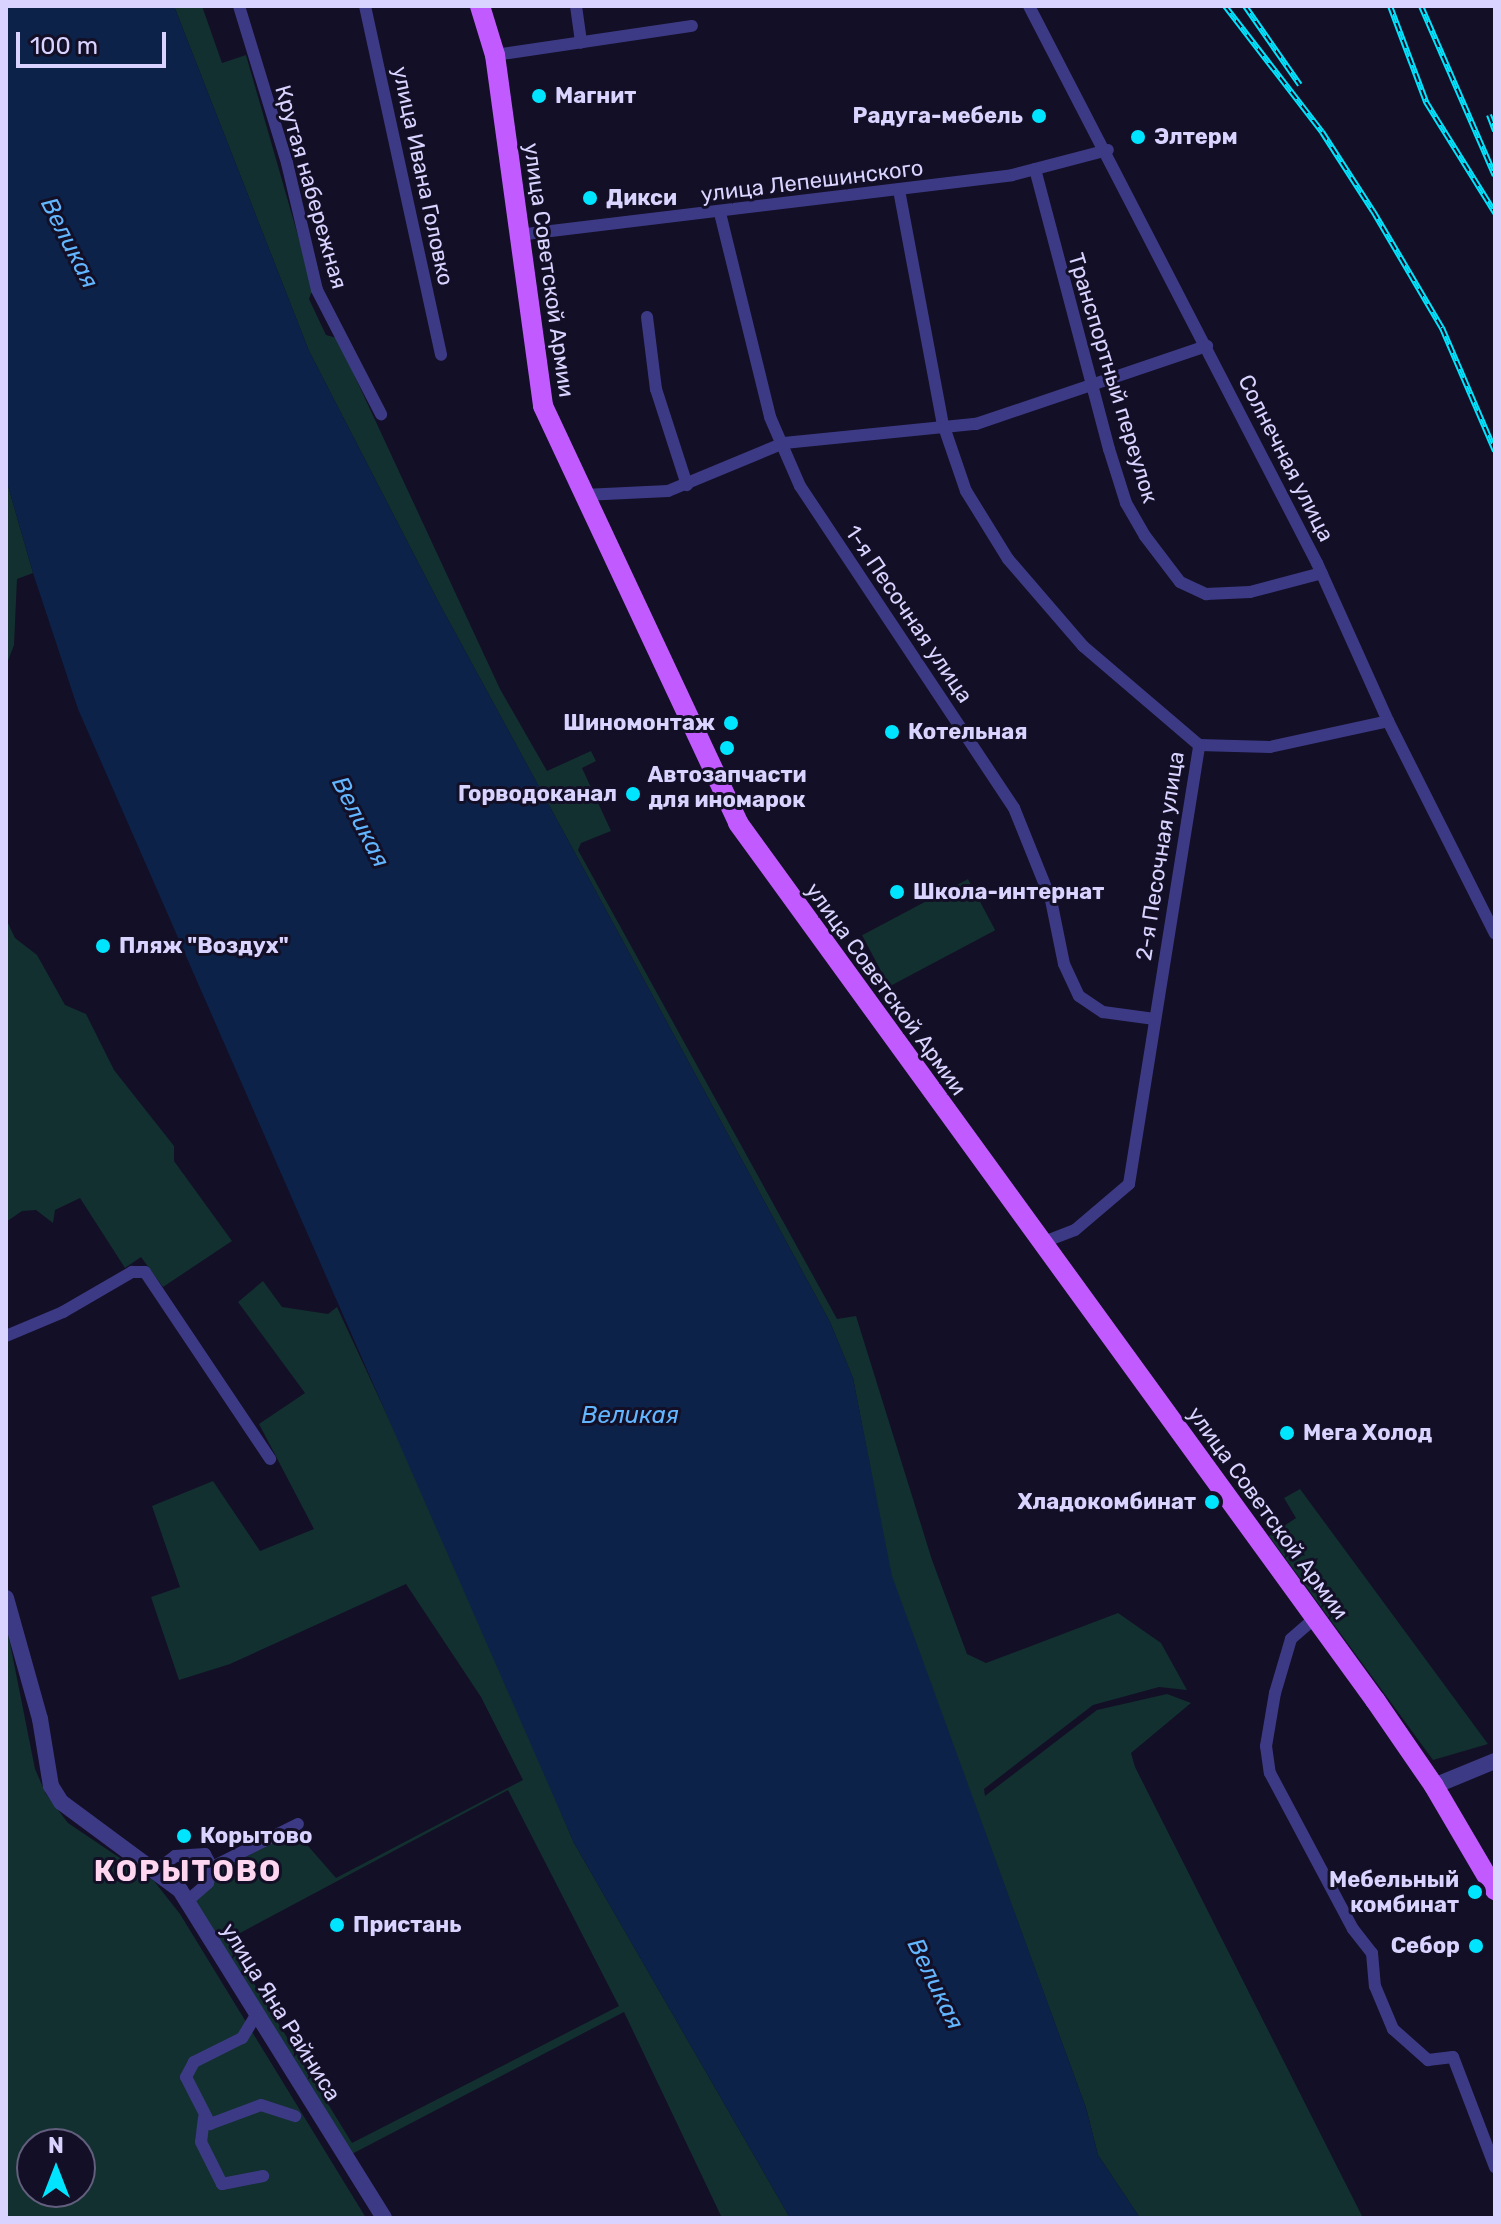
<!DOCTYPE html>
<html>
<head>
<meta charset="utf-8">
<style>
  body { margin:0 }
  #map { position:relative; width:1501px; height:2224px; overflow:hidden; background:#130f26; font-family:Rubik,sans-serif }
  div>[style] { position:absolute }
  .green>* { inset:0; background:#12302f; transform-origin:0 0 }
  .water>* { inset:0; background:#0c2248 }
  .minor>* { height:12px; margin:-6px; padding:0 6px; transform-origin:6px; border-radius:6px; background:#3d3a85 }
  .tertiary>* { height:16px; margin:-8px; padding:0 8px; transform-origin:8px; border-radius:8px; background:#3d3a85 }
  .primary>* { height:20px; margin:-10px; padding:0 10px; transform-origin:10px; border-radius:10px; background:#c25bff }
  .rail>* { height:6px; margin-top:-3px; transform-origin:0; background:repeating-linear-gradient(90deg,#130f26 0 9px,#00e5ff 0 18px); box-sizing:border-box; border-block:2px solid #00e5ff }
  .dots>* { width:22px; height:22px; translate:-50% -50%; box-sizing:border-box; border:4px solid #130f26; border-radius:50% }
  span { translate:-50% -50%; white-space:nowrap; text-align:center; line-height:1.15; -webkit-text-stroke:6px #130f26; paint-order:stroke }
  .poi-label { font-size:22px; color:#d9d4ff; font-weight:700 }
  .left { translate:0 -50%; text-align:left }
  .right { translate:-100% -50%; text-align:right }
  .street-label { font-size:22px; color:#d9d4ff }
  .water-label { font-size:24px; color:#62b6ff; font-style:italic }
  .district-label { font-size:30px; color:#ffd6f0; font-weight:700; letter-spacing:2px }
  .frame { position:absolute; inset:0; border:8px solid #d9d4ff; pointer-events:none }
  .north { position:absolute; left:16px; top:2128px; width:80px; height:80px; box-sizing:border-box; background:#130f26; border:2px solid #625e7d; border-radius:50%; rotate:0deg; font-size:22px; font-weight:700; line-height:32px; text-align:center; color:#d9d4ff }
  .north::after { content:''; display:block; margin:auto; width:28px; height:36px; background:#00e5ff; clip-path:polygon(50% 0,100% 100%,50% 72%,0 100%) }
  .scale { position:absolute; left:16px; top:32px; width:150px; height:36px; box-sizing:border-box; border:4px solid #d9d4ff; border-top:0; padding-left:10px; font-size:24px; line-height:28px; white-space:nowrap; color:#d9d4ff; -webkit-text-stroke:6px #130f26; paint-order:stroke }
</style>
</head>
<body>
<div id="map">
  <div class="green">
    <i style="clip-path:polygon(174px 6px,202px 6px,222px 63px,246px 55px,313px 288px,309px 299px,326px 335px,337px 338px,500px 689px,547px 771px,591px 751px,596px 761px,582px 768px,611px 831px,581px 843px,578px 850px,837px 1319px,856px 1316px,932px 1560px,967px 1654px,986px 1663px,1118px 1613px,1161px 1643px,1187px 1690px,1159px 1687px,1093px 1705px,984px 1789px,985px 1796px,1097px 1710px,1167px 1694px,1191px 1703px,1131px 1753px,1135px 1767px,1363px 2218px,1140px 2218px,1098px 2155px,1086px 2108px,891px 1576px,853px 1378px,830px 1322px,438px 601px,309px 351px)"></i>
    <i style="clip-path:polygon(6px 479px,33px 573px,17px 579px,14px 645px,6px 666px)"></i>
    <i style="left:968px;top:879px;width:58px;height:120px;rotate:62deg"></i>
    <i style="clip-path:polygon(6px 919px,15px 938px,37px 955px,65px 1005px,86px 1014px,114px 1070px,174px 1146px,174px 1161px,232px 1241px,163px 1287px,141px 1257px,125px 1268px,80px 1198px,55px 1210px,53px 1223px,36px 1210px,22px 1211px,6px 1222px)"></i>
    <i style="clip-path:polygon(evenodd,263px 1281px,282px 1307px,328px 1314px,337px 1307px,449px 1549px,574px 1843px,790px 2218px,722px 2218px,624px 2012px,350px 2155px,194px 1904px,219px 1871px,295px 1831px,336px 1878px,523px 1780px,481px 1697px,406px 1584px,230px 1664px,179px 1680px,151px 1597px,180px 1587px,152px 1506px,213px 1481px,260px 1551px,314px 1529px,259px 1424px,305px 1393px,238px 1302px,263px 1281px,508px 1790px,619px 2006px,352px 2143px,227px 1940px,508px 1790px)"></i>
    <i style="clip-path:polygon(1300px 1489px,1488px 1744px,1433px 1760px,1269px 1536px,1296px 1518px,1284px 1498px)"></i>
    <i style="clip-path:polygon(evenodd,6px 1623px,35px 1769px,46px 1794px,68px 1823px,154px 1881px,180px 1914px,366px 2218px,6px 2218px,6px 1623px,32px 2144px,80px 2144px,80px 2192px,32px 2192px,32px 2144px)"></i>
  </div>
  <div class="water">
    <i style="clip-path:polygon(6px 6px,174px 6px,309px 351px,438px 601px,830px 1322px,853px 1378px,892px 1576px,1086px 2108px,1098px 2155px,1140px 2218px,790px 2218px,574px 1843px,78px 709px,33px 573px,6px 479px)"></i>
  </div>
  <div class="minor">
    <i style="left:239px;top:6px;width:164px;rotate:73deg"></i>
    <i style="left:287px;top:163px;width:130px;rotate:76.7deg"></i>
    <i style="left:317px;top:290px;width:140px;rotate:62.7deg"></i>
    <i style="left:365px;top:6px;width:357px;rotate:77.7deg"></i>
    <i style="left:576px;top:6px;width:37px;rotate:82deg"></i>
    <i style="left:1029px;top:6px;width:627px;rotate:62.66deg"></i>
    <i style="left:1317px;top:563px;width:173px;rotate:65.8deg"></i>
    <i style="left:1388px;top:721px;width:238px;rotate:63.3deg"></i>
    <i style="left:495px;top:55px;width:199px;rotate:-8.4deg"></i>
    <i style="left:1035px;top:169px;width:290px;rotate:75.2deg"></i>
    <i style="left:1109px;top:449px;width:57px;rotate:72.5deg"></i>
    <i style="left:1126px;top:503px;width:38px;rotate:60deg"></i>
    <i style="left:1145px;top:536px;width:58px;rotate:52.7deg"></i>
    <i style="left:1180px;top:582px;width:29px;rotate:25deg"></i>
    <i style="left:1206px;top:594px;width:44px;rotate:-2.6deg"></i>
    <i style="left:1250px;top:592px;width:74px;rotate:-14.8deg"></i>
    <i style="left:899px;top:190px;width:238px;rotate:79.4deg"></i>
    <i style="left:943px;top:424px;width:71px;rotate:71.1deg"></i>
    <i style="left:966px;top:491px;width:80px;rotate:58.3deg"></i>
    <i style="left:1008px;top:559px;width:115px;rotate:49.2deg"></i>
    <i style="left:1083px;top:646px;width:153px;rotate:40.5deg"></i>
    <i style="left:720px;top:213px;width:210px;rotate:76.2deg"></i>
    <i style="left:770px;top:417px;width:75px;rotate:66.5deg"></i>
    <i style="left:800px;top:486px;width:387px;rotate:56.4deg"></i>
    <i style="left:1014px;top:808px;width:99px;rotate:68.1deg"></i>
    <i style="left:1051px;top:900px;width:65px;rotate:78.5deg"></i>
    <i style="left:1064px;top:964px;width:35px;rotate:65deg"></i>
    <i style="left:1079px;top:996px;width:29px;rotate:34deg"></i>
    <i style="left:1103px;top:1012px;width:52px;rotate:7.7deg"></i>
    <i style="left:518px;top:235px;width:498px;rotate:-6.9deg"></i>
    <i style="left:1012px;top:175px;width:99px;rotate:-14.6deg"></i>
    <i style="left:647px;top:317px;width:73px;rotate:82.9deg"></i>
    <i style="left:656px;top:389px;width:101px;rotate:72.1deg"></i>
    <i style="left:584px;top:495px;width:84px;rotate:-2.7deg"></i>
    <i style="left:668px;top:491px;width:126px;rotate:-22.5deg"></i>
    <i style="left:784px;top:443px;width:193px;rotate:-5.7deg"></i>
    <i style="left:976px;top:424px;width:244px;rotate:-18.7deg"></i>
    <i style="left:1199px;top:745px;width:71px;rotate:1.6deg"></i>
    <i style="left:1270px;top:747px;width:121px;rotate:-12.4deg"></i>
    <i style="left:1041px;top:1243px;width:36px;rotate:-21deg"></i>
    <i style="left:1075px;top:1230px;width:71px;rotate:-40.4deg"></i>
    <i style="left:1129px;top:1184px;width:445px;rotate:-80.9deg"></i>
    <i style="left:6px;top:1336px;width:62px;rotate:-22.8deg"></i>
    <i style="left:63px;top:1312px;width:80px;rotate:-30.1deg"></i>
    <i style="left:132px;top:1272px;width:13px"></i>
    <i style="left:145px;top:1272px;width:225px;rotate:56.2deg"></i>
    <i style="left:1315px;top:1618px;width:32px;rotate:139deg"></i>
    <i style="left:1291px;top:1639px;width:56px;rotate:106.5deg"></i>
    <i style="left:1275px;top:1693px;width:54px;rotate:99.6deg"></i>
    <i style="left:1266px;top:1746px;width:27px;rotate:82deg"></i>
    <i style="left:1270px;top:1773px;width:177px;rotate:62deg"></i>
    <i style="left:1353px;top:1929px;width:31px;rotate:52deg"></i>
    <i style="left:1372px;top:1953px;width:33px;rotate:85deg"></i>
    <i style="left:1375px;top:1986px;width:47px;rotate:67.3deg"></i>
    <i style="left:1393px;top:2029px;width:47px;rotate:41.5deg"></i>
    <i style="left:1428px;top:2060px;width:25px;rotate:-7deg"></i>
    <i style="left:1453px;top:2057px;width:118px;rotate:69.1deg"></i>
    <i style="left:212px;top:1867px;width:96px;rotate:-26.6deg"></i>
    <i style="left:158px;top:1869px;width:21px;rotate:-37deg"></i>
    <i style="left:175px;top:1856px;width:30px;rotate:-4deg"></i>
    <i style="left:205px;top:1854px;width:15px;rotate:62deg"></i>
    <i style="left:212px;top:1867px;width:16px;rotate:104deg"></i>
    <i style="left:208px;top:1883px;width:28px;rotate:139deg"></i>
    <i style="left:256px;top:2015px;width:27px;rotate:121deg"></i>
    <i style="left:242px;top:2038px;width:54px;rotate:153.4deg"></i>
    <i style="left:194px;top:2062px;width:17px;rotate:118deg"></i>
    <i style="left:186px;top:2077px;width:53px;rotate:62.9deg"></i>
    <i style="left:210px;top:2124px;width:54px;rotate:-20.4deg"></i>
    <i style="left:261px;top:2105px;width:36px;rotate:18deg"></i>
    <i style="left:204px;top:2118px;width:24px;rotate:97deg"></i>
    <i style="left:201px;top:2142px;width:47px;rotate:63.4deg"></i>
    <i style="left:222px;top:2184px;width:42px;rotate:-11deg"></i>
  </div>
  <div class="tertiary">
    <i style="left:6px;top:1598px;width:126px;rotate:74.3deg"></i>
    <i style="left:40px;top:1719px;width:68px;rotate:80.7deg"></i>
    <i style="left:51px;top:1786px;width:19px;rotate:58deg"></i>
    <i style="left:61px;top:1802px;width:148px;rotate:36.5deg"></i>
    <i style="left:180px;top:1890px;width:386px;rotate:58.1deg"></i>
    <i style="left:1434px;top:1786px;width:66px;rotate:-22.3deg"></i>
  </div>
  <div class="primary">
    <i style="left:480px;top:6px;width:51px;rotate:73deg"></i>
    <i style="left:495px;top:55px;width:354px;rotate:82.2deg"></i>
    <i style="left:543px;top:406px;width:460px;rotate:64.9deg"></i>
    <i style="left:738px;top:823px;width:1084px;rotate:54.01deg"></i>
    <i style="left:1375px;top:1700px;width:104px;rotate:55.5deg"></i>
    <i style="left:1434px;top:1786px;width:121px;rotate:59.6deg"></i>
  </div>
  <div class="rail">
    <i style="left:1225px;top:6px;width:159px;rotate:52.4deg"></i>
    <i style="left:1322px;top:132px;width:94px;rotate:57.2deg"></i>
    <i style="left:1373px;top:211px;width:136px;rotate:59.5deg"></i>
    <i style="left:1442px;top:328px;width:134px;rotate:66.7deg"></i>
    <i style="left:1245px;top:6px;width:96px;rotate:55.2deg"></i>
    <i style="left:1390px;top:6px;width:103px;rotate:69.4deg"></i>
    <i style="left:1426px;top:102px;width:131px;rotate:58.1deg"></i>
    <i style="left:1421px;top:6px;width:185px;rotate:66.5deg"></i>
    <i style="left:1489px;top:115px;width:17px;rotate:69deg"></i>
  </div>
  <div class="dots">
    <i style="left:539px;top:96px;background:#00e5ff"></i>
    <i style="left:1039px;top:116px;background:#00e5ff"></i>
    <i style="left:1138px;top:137px;background:#00e5ff"></i>
    <i style="left:590px;top:198px;background:#00e5ff"></i>
    <i style="left:731px;top:723px;background:#00e5ff"></i>
    <i style="left:892px;top:732px;background:#00e5ff"></i>
    <i style="left:727px;top:748px;background:#00e5ff"></i>
    <i style="left:633px;top:794px;background:#00e5ff"></i>
    <i style="left:897px;top:892px;background:#00e5ff"></i>
    <i style="left:103px;top:946px;background:#00e5ff"></i>
    <i style="left:1287px;top:1433px;background:#00e5ff"></i>
    <i style="left:1212px;top:1502px;background:#00e5ff"></i>
    <i style="left:184px;top:1836px;background:#00e5ff"></i>
    <i style="left:1475px;top:1892px;background:#00e5ff"></i>
    <i style="left:337px;top:1925px;background:#00e5ff"></i>
    <i style="left:1476px;top:1946px;background:#00e5ff"></i>
  </div>
  <div class="poi-label">
    <span class="left" style="left:555px;top:96px">Магнит</span>
    <span class="right" style="left:1023px;top:116px">Радуга-мебель</span>
    <span class="left" style="left:1154px;top:137px">Элтерм</span>
    <span class="left" style="left:606px;top:198px">Дикси</span>
    <span class="right" style="left:715px;top:723px">Шиномонтаж</span>
    <span class="left" style="left:908px;top:732px">Котельная</span>
    <span style="left:727px;top:787px">Автозапчасти<br>для иномарок</span>
    <span class="right" style="left:617px;top:794px">Горводоканал</span>
    <span class="left" style="left:913px;top:892px">Школа-интернат</span>
    <span class="left" style="left:119px;top:946px">Пляж "Воздух"</span>
    <span class="left" style="left:1303px;top:1433px">Мега Холод</span>
    <span class="right" style="left:1196px;top:1502px">Хладокомбинат</span>
    <span class="left" style="left:200px;top:1836px">Корытово</span>
    <span class="right" style="left:1459px;top:1892px">Мебельный<br>комбинат</span>
    <span class="left" style="left:353px;top:1925px">Пристань</span>
    <span class="right" style="left:1460px;top:1946px">Себор</span>
  </div>
  <div class="street-label">
    <span style="left:423px;top:176px;rotate:78deg">улица Ивана Головко</span>
    <span style="left:812px;top:181px;rotate:-7deg">улица Лепешинского</span>
    <span style="left:311px;top:187px;rotate:74deg">Крутая набережная</span>
    <span style="left:549px;top:270px;rotate:82deg">улица Советской Армии</span>
    <span style="left:1113px;top:378px;rotate:73deg">Транспортный переулок</span>
    <span style="left:1286px;top:458px;rotate:63deg">Солнечная улица</span>
    <span style="left:909px;top:614px;rotate:56deg">1-я Песочная улица</span>
    <span style="left:1160px;top:856px;rotate:-81deg">2-я Песочная улица</span>
    <span style="left:886px;top:989px;rotate:54deg">улица Советской Армии</span>
    <span style="left:1268px;top:1513px;rotate:54deg">улица Советской Армии</span>
    <span style="left:281px;top:2012px;rotate:58deg">улица Яна Райниса</span>
  </div>
  <div class="water-label">
    <span style="left:69px;top:243px;rotate:63deg">Великая</span>
    <span style="left:360px;top:822px;rotate:63deg">Великая</span>
    <span style="left:630px;top:1416px">Великая</span>
    <span style="left:935px;top:1984px;rotate:64deg">Великая</span>
  </div>
  <div class="district-label">
    <span style="left:188px;top:1871px">КОРЫТОВО</span>
  </div>
  <div class="frame"></div>
  <div class="north">N</div>
  <div class="scale">100 m</div>
</div>
</body>
</html>
